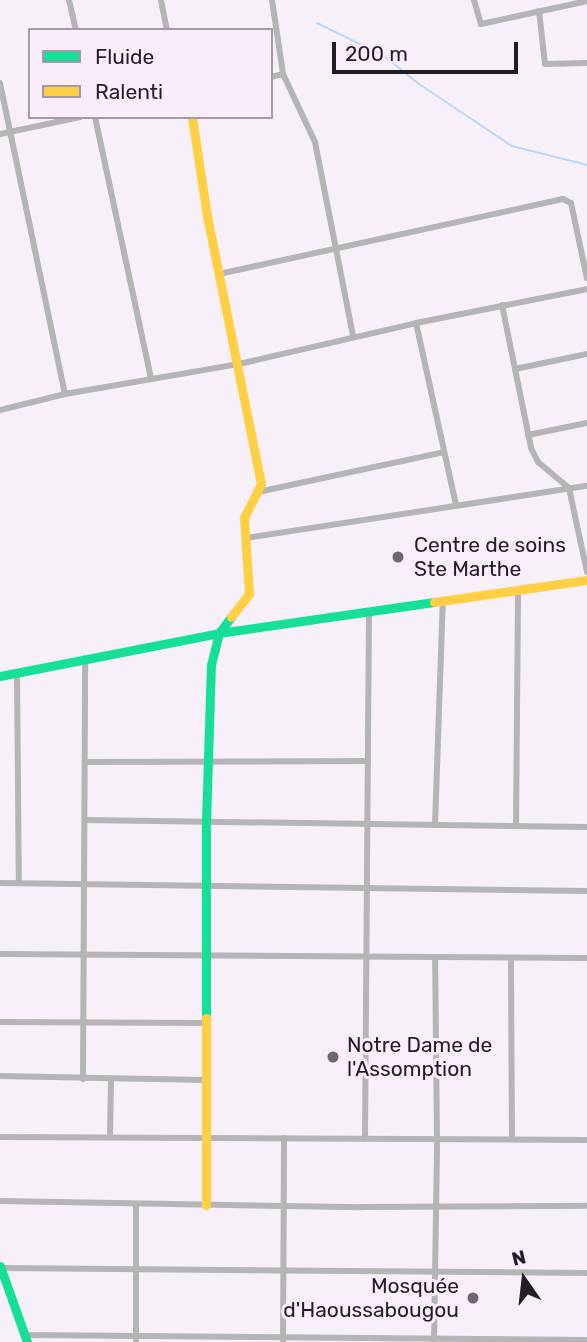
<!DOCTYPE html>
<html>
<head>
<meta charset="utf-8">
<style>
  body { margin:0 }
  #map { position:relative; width:587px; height:1342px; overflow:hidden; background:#f7f0f8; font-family:Rubik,sans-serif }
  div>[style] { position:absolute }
  .stream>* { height:2px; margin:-1px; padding:0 1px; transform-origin:1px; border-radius:1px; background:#bdd6fc }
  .street>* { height:6px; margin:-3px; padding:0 3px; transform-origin:3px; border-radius:3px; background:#b5b4b7 }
  .fast>* { height:9px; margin:-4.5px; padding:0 4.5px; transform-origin:4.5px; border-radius:4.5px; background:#16e098 }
  .slow>* { height:9px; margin:-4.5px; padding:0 4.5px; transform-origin:4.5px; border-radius:4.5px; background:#ffcf43 }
  .dots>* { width:19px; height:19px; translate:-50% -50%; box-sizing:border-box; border:4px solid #f9edfb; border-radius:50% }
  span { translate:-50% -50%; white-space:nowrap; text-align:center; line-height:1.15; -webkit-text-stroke:6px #f9edfb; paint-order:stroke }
  .poi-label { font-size:21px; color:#221e23 }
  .left { translate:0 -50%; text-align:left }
  .right { translate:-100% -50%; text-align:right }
  .legend { position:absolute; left:28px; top:28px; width:245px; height:91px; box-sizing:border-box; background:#f9edfb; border:2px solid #a39aa5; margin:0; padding:9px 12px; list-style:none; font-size:21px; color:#221e23 }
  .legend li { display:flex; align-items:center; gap:14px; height:35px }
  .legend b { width:35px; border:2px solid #a39aa5 }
  .north { position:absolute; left:489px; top:1244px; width:70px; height:70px; -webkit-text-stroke:5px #f9edfb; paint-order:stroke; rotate:346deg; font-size:19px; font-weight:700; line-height:28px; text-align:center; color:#221e23 }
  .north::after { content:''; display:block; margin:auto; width:24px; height:32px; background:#221e23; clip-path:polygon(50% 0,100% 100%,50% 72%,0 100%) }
  .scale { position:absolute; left:332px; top:42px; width:186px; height:32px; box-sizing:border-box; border:4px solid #221e23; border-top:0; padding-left:9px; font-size:21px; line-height:24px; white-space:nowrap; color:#221e23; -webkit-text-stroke:5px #f9edfb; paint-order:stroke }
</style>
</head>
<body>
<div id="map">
  <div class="stream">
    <i style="left:317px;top:23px;width:75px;rotate:26.2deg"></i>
    <i style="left:384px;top:56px;width:45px;rotate:38.7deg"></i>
    <i style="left:419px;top:84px;width:112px;rotate:33.7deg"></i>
    <i style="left:512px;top:146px;width:77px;rotate:14.2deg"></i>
  </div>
  <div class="street">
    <i style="left:69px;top:0;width:31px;rotate:77deg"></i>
    <i style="left:161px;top:0;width:31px;rotate:79deg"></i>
    <i style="left:272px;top:0;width:75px;rotate:81.5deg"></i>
    <i style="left:283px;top:74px;width:75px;rotate:64.8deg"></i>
    <i style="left:315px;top:142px;width:198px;rotate:78.9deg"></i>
    <i style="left:474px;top:0;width:25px;rotate:74deg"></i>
    <i style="left:481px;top:24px;width:108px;rotate:-12.2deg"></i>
    <i style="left:539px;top:11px;width:53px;rotate:83.5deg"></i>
    <i style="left:545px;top:64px;width:42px;rotate:-1.4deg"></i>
    <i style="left:271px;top:77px;width:12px;rotate:-14deg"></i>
    <i style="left:0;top:83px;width:318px;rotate:78.2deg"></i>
    <i style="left:95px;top:117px;width:268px;rotate:77.9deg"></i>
    <i style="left:0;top:134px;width:82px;rotate:-12deg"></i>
    <i style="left:219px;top:274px;width:352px;rotate:-12.3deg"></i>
    <i style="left:563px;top:199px;width:9px;rotate:27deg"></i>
    <i style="left:571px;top:203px;width:77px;rotate:78deg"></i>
    <i style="left:502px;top:305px;width:146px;rotate:78.5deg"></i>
    <i style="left:531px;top:448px;width:16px;rotate:63deg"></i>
    <i style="left:538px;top:462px;width:40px;rotate:40deg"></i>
    <i style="left:569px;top:488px;width:86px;rotate:77.9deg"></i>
    <i style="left:416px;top:323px;width:186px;rotate:77.6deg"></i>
    <i style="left:515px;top:369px;width:74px;rotate:-11.8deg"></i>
    <i style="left:0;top:410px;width:67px;rotate:-13.8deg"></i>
    <i style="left:65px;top:394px;width:177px;rotate:-9.8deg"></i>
    <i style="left:239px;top:364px;width:182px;rotate:-13deg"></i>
    <i style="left:416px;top:323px;width:174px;rotate:-11.2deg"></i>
    <i style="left:528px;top:435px;width:60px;rotate:-11.5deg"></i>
    <i style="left:258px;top:492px;width:190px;rotate:-12.1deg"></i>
    <i style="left:246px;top:538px;width:345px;rotate:-8.7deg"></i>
    <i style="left:17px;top:672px;width:211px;rotate:89.5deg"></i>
    <i style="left:86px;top:762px;width:282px;rotate:-0.2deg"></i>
    <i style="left:85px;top:820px;width:502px;rotate:0.8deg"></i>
    <i style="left:435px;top:825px;width:224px;rotate:-88deg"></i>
    <i style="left:516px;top:826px;width:237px;rotate:-89.5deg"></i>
    <i style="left:0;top:883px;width:587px;rotate:0.78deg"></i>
    <i style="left:0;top:954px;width:587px;rotate:0.39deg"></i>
    <i style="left:511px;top:958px;width:181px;rotate:89.7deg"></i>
    <i style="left:0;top:1022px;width:204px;rotate:0.3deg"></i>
    <i style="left:0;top:1076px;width:204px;rotate:1.1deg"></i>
    <i style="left:83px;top:1079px;width:421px;rotate:-89.7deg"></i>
    <i style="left:0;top:1137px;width:587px;rotate:0.29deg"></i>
    <i style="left:110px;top:1137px;width:58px;rotate:-89deg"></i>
    <i style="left:365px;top:1139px;width:528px;rotate:-89.57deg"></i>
    <i style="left:0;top:1201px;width:361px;rotate:1deg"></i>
    <i style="left:361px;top:1207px;width:226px;rotate:-0.3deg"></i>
    <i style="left:136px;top:1205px;width:137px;rotate:90deg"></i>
    <i style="left:1px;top:1268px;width:586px;rotate:0.49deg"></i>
    <i style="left:24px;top:1335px;width:563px;rotate:0.51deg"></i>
    <i style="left:434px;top:1341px;width:202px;rotate:-89.1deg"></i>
    <i style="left:437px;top:1139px;width:181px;rotate:-90.6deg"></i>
    <i style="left:283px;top:1342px;width:204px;rotate:-89.7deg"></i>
  </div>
  <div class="fast">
    <i style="left:0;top:676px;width:223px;rotate:-11.1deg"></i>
    <i style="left:219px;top:633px;width:217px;rotate:-8.2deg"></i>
    <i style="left:206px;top:1018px;width:196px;rotate:-90deg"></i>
    <i style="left:206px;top:822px;width:157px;rotate:-88.2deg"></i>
    <i style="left:211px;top:665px;width:33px;rotate:-76deg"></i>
    <i style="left:219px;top:633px;width:20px;rotate:-53deg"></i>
    <i style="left:0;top:1266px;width:81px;rotate:70.4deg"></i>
  </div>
  <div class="slow">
    <i style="left:192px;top:117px;width:100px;rotate:81.4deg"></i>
    <i style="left:207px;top:216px;width:273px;rotate:78.6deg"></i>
    <i style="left:261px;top:484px;width:38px;rotate:117deg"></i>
    <i style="left:244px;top:518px;width:76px;rotate:86.2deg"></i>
    <i style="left:249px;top:594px;width:29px;rotate:128deg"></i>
    <i style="left:434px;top:602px;width:155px;rotate:-8.2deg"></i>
    <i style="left:206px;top:1018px;width:187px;rotate:90deg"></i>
  </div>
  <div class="dots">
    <i style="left:398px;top:557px;background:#6d686e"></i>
    <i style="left:333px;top:1057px;background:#6d686e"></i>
    <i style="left:473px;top:1298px;background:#6d686e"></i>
  </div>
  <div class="poi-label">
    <span class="left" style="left:414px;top:557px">Centre de soins<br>Ste Marthe</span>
    <span class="left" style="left:347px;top:1057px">Notre Dame de<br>l'Assomption</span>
    <span class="right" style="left:459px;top:1298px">Mosquée<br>d'Haoussabougou</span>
  </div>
  <ul class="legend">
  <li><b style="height:9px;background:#16e098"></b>Fluide</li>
  <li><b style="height:9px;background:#ffcf43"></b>Ralenti</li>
  </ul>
  <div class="north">N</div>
  <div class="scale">200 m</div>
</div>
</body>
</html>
